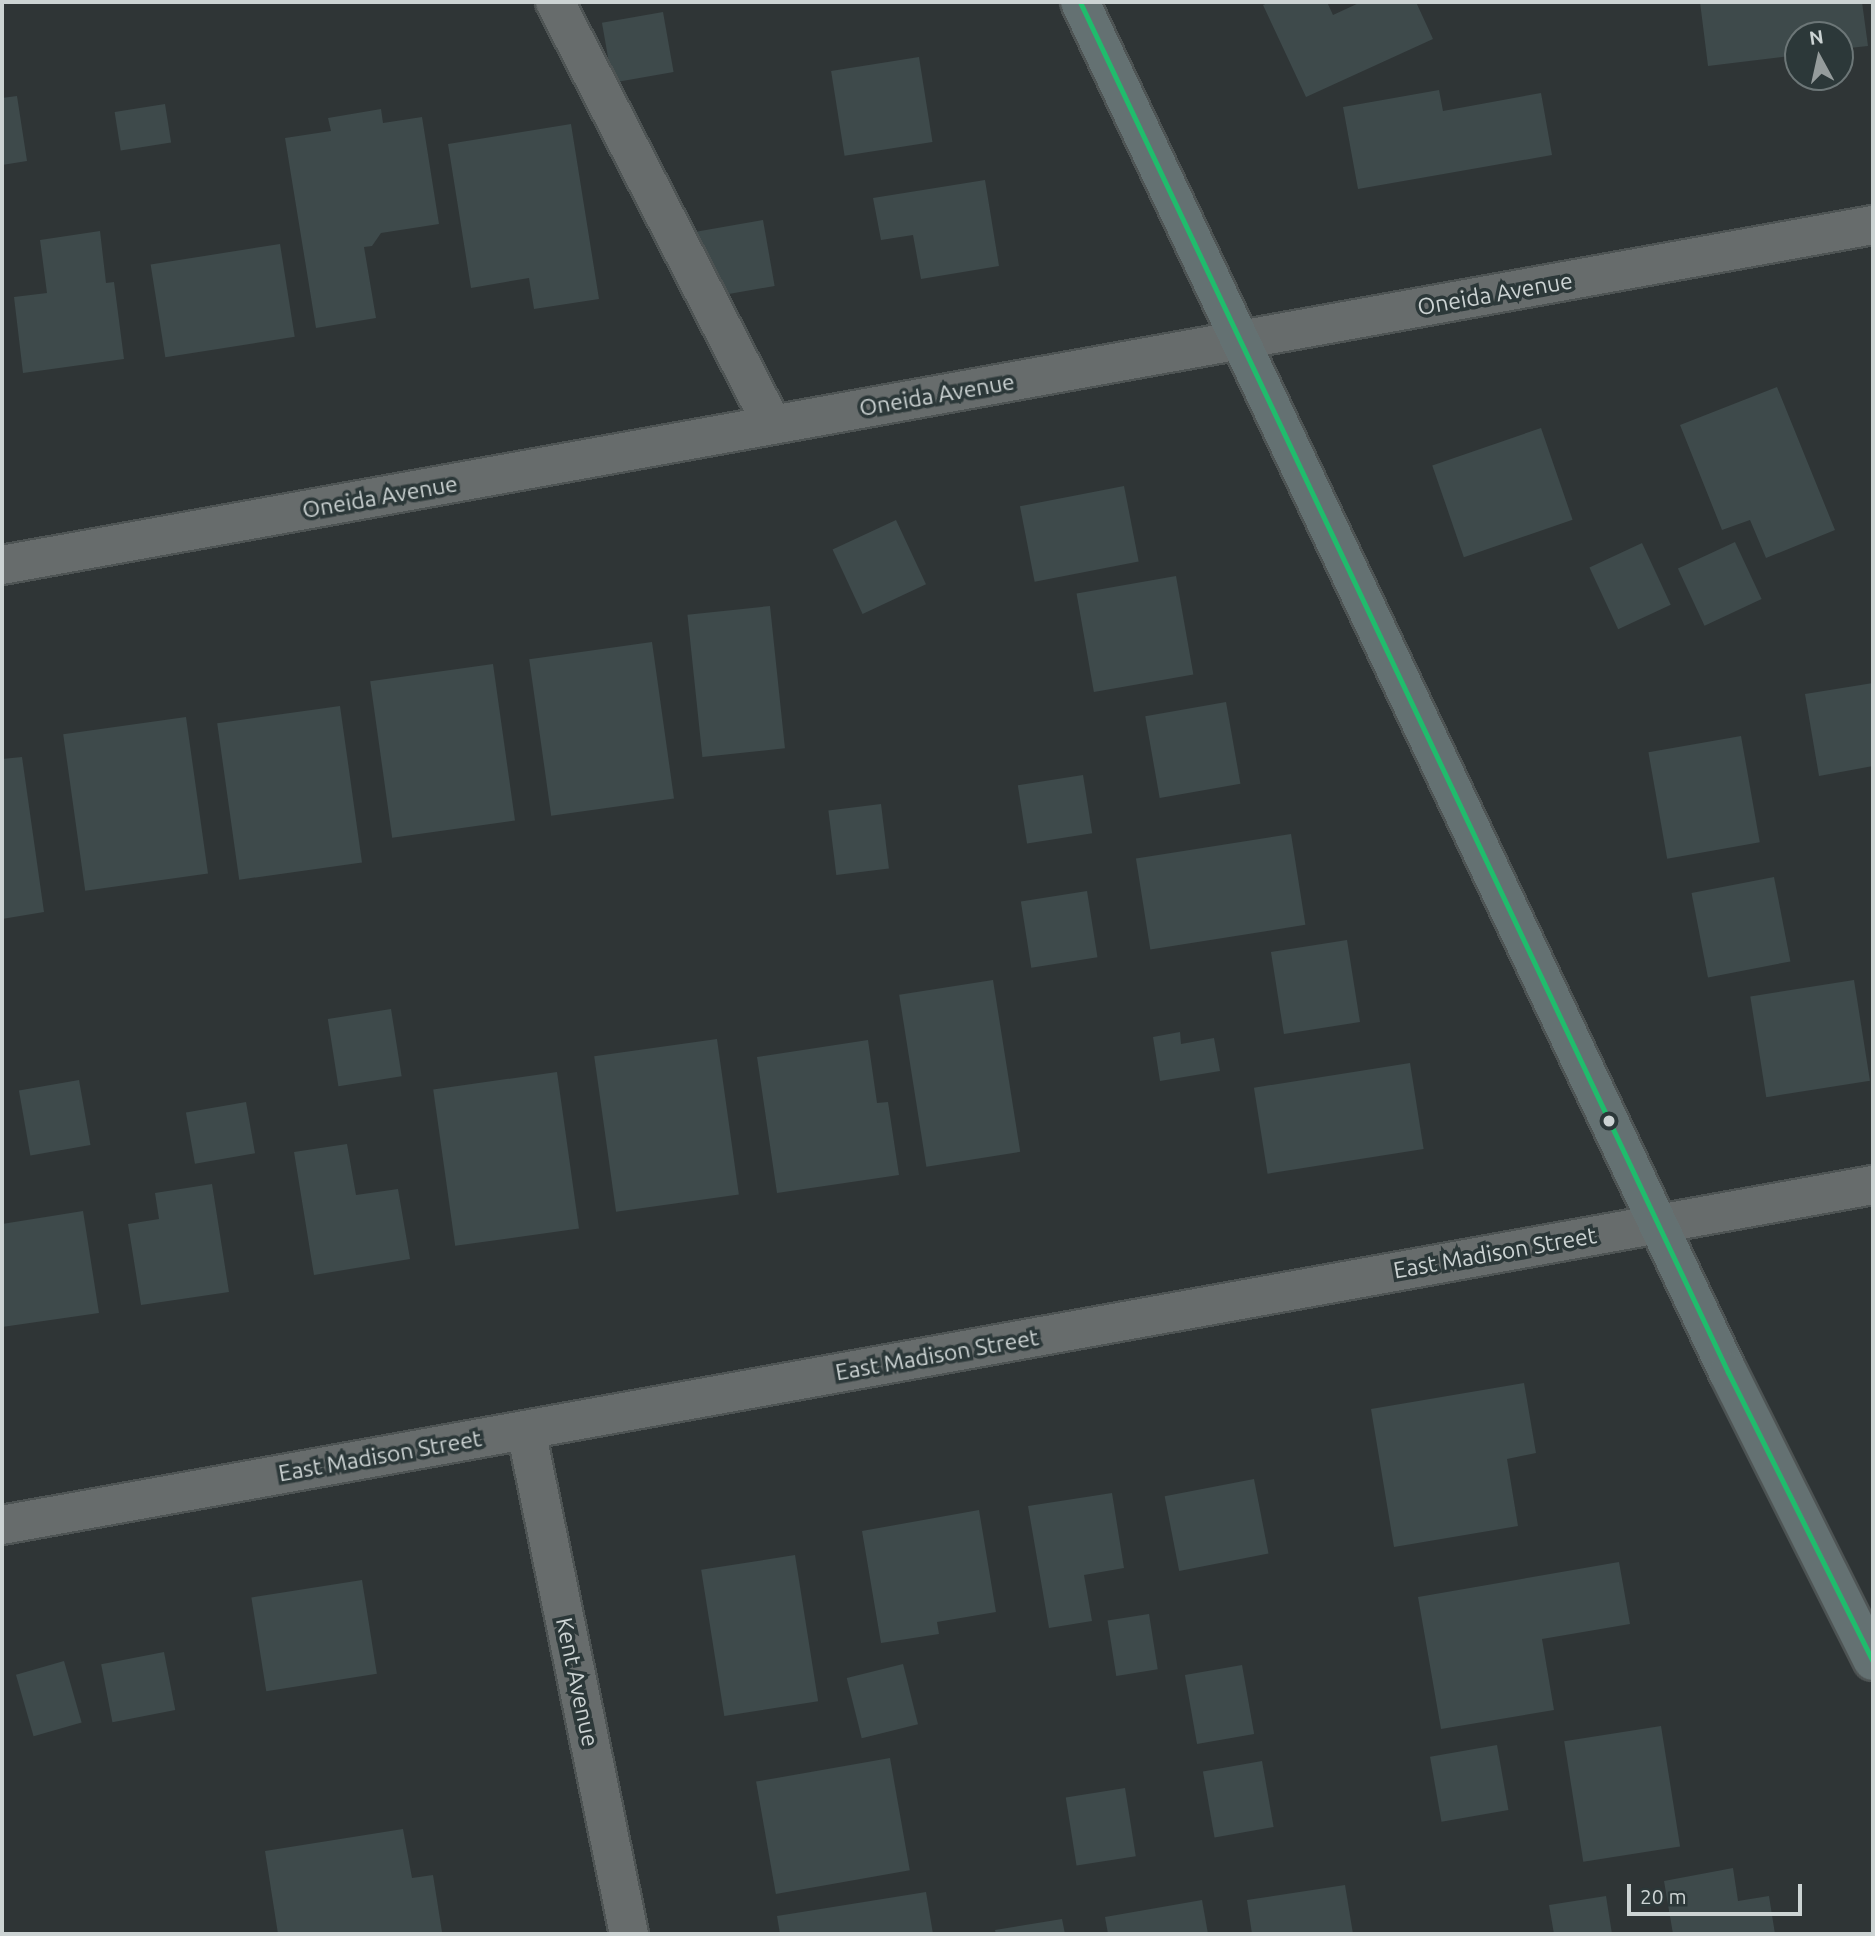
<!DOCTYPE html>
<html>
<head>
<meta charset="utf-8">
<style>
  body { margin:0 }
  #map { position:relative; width:1875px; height:1936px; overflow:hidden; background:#2f3536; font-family:Ubuntu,sans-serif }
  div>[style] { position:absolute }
  .building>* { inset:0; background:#3e4a4b; transform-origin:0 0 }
  .roads { filter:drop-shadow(2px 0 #4e5454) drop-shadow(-2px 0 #4e5454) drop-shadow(0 2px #4e5454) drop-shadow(0 -2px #4e5454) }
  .minor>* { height:38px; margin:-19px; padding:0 19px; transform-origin:19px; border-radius:19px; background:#676c6c }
  .major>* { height:38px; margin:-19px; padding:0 19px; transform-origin:19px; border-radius:19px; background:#647172 }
  .bus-1>* { height:5px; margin:-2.5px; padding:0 2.5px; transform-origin:2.5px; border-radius:2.5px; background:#20bc6c }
  .dots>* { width:19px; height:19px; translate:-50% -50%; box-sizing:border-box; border:4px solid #2c3839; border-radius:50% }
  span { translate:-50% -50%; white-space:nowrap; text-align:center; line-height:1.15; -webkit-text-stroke:7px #2c3839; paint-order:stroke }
  .street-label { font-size:23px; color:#ccd3d3 }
  .frame { position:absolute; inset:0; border:4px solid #ccd3d3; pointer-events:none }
  .north { position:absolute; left:1784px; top:21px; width:70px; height:70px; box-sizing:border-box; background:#2c3839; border:2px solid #6c7677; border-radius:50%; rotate:352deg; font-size:19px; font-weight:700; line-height:28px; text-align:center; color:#ccd3d3 }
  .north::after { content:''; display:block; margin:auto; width:24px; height:32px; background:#959c9c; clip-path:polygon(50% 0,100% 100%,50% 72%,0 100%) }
  .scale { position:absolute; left:1627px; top:1884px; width:175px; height:32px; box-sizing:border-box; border:4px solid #ccd3d3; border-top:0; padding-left:9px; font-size:21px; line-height:24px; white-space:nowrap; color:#ccd3d3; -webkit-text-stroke:5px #2c3839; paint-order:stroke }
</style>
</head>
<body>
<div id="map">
  <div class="building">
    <i style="clip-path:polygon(1270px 2px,1327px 2px,1333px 15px,1361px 2px,1416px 2px,1433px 39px,1306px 97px,1263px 5px)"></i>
    <i style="clip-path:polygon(1700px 2px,1862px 2px,1868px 46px,1840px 49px,1840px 35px,1798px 35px,1798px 55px,1708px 66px)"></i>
    <i style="left:663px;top:12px;width:61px;height:62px;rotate:80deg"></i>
    <i style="left:919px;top:57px;width:86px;height:89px;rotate:81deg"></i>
    <i style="clip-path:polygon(1439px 90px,1443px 111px,1541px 93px,1552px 155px,1358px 189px,1343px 107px)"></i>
    <i style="clip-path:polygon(17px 96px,27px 161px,2px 165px,2px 98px)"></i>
    <i style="left:165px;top:104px;width:39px;height:51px;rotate:81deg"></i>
    <i style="clip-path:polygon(381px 109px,383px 123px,422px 117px,439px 224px,381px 233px,372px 246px,364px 247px,376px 318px,316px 328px,285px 138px,331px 131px,328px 118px)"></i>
    <i style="clip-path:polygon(571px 124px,599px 299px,534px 309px,529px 278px,471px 288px,448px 144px)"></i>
    <i style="clip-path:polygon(985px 180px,999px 266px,921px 279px,913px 235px,881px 240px,873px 198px)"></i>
    <i style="left:763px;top:220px;width:67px;height:68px;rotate:80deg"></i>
    <i style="clip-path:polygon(100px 231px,106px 283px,114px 282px,124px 359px,23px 373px,14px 297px,47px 293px,40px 240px)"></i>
    <i style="left:280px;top:244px;width:94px;height:131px;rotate:81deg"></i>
    <i style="clip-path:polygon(1777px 387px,1835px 530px,1766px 558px,1750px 520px,1722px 530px,1680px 425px)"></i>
    <i style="left:1541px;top:428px;width:97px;height:115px;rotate:71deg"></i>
    <i style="left:1124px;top:486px;width:77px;height:106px;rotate:79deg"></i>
    <i style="left:896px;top:520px;width:71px;height:70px;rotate:65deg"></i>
    <i style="left:1735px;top:542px;width:63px;height:63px;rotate:65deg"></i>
    <i style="left:1642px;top:543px;width:68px;height:58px;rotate:65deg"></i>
    <i style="left:1176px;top:576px;width:100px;height:101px;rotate:80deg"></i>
    <i style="left:770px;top:606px;width:143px;height:83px;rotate:84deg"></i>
    <i style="left:652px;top:642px;width:158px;height:124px;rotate:82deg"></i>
    <i style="left:493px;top:664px;width:158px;height:124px;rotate:82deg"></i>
    <i style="clip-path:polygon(1873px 683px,1873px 766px,1819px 776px,1805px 694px)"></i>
    <i style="left:1226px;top:702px;width:83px;height:82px;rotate:80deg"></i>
    <i style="left:340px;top:706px;width:158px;height:124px;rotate:82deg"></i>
    <i style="left:186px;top:717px;width:158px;height:124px;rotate:82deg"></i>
    <i style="left:1741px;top:736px;width:108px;height:94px;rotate:80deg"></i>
    <i style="clip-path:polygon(22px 757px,44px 912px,2px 919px,2px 759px)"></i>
    <i style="left:1083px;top:775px;width:59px;height:66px;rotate:81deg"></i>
    <i style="left:881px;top:804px;width:65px;height:53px;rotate:83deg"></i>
    <i style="left:1291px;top:834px;width:92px;height:157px;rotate:81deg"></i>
    <i style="left:1774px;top:877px;width:86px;height:84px;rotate:79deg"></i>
    <i style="left:1087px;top:891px;width:67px;height:67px;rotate:81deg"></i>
    <i style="left:1347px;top:940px;width:83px;height:77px;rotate:81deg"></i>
    <i style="left:993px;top:980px;width:174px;height:95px;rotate:81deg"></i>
    <i style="left:1854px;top:980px;width:102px;height:105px;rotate:81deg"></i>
    <i style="left:391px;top:1009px;width:68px;height:64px;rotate:81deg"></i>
    <i style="clip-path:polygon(1180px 1032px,1181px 1044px,1214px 1038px,1220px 1071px,1160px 1081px,1153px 1037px)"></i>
    <i style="left:717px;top:1039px;width:157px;height:124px;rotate:82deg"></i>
    <i style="clip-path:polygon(868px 1040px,877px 1103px,888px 1102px,899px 1175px,777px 1193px,757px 1057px)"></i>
    <i style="left:1410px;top:1063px;width:87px;height:158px;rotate:81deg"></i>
    <i style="left:557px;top:1072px;width:158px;height:125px;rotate:82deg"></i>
    <i style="left:79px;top:1080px;width:66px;height:61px;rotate:80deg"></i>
    <i style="left:246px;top:1102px;width:52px;height:61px;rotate:80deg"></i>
    <i style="clip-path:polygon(347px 1144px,356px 1195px,398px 1189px,410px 1259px,314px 1275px,294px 1152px)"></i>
    <i style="clip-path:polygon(212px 1184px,229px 1292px,141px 1305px,128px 1224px,159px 1219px,155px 1193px)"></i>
    <i style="clip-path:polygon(83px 1211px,99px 1313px,2px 1327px,2px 1224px)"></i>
    <i style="clip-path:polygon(1524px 1383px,1536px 1453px,1507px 1459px,1518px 1526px,1394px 1547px,1371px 1409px)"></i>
    <i style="left:1254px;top:1479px;width:76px;height:91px;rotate:79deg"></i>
    <i style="clip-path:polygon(1112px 1493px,1124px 1568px,1084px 1575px,1092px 1621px,1049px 1628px,1028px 1506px)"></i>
    <i style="clip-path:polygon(979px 1510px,996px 1612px,937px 1622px,939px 1634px,881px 1643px,862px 1531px)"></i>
    <i style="left:795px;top:1555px;width:148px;height:95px;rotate:81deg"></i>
    <i style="clip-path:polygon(1619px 1562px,1630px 1624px,1542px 1639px,1554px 1710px,1441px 1729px,1418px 1597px)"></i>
    <i style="left:362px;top:1580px;width:95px;height:112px;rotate:81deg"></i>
    <i style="left:1149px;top:1614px;width:56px;height:42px;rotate:81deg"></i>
    <i style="left:164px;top:1652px;width:59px;height:64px;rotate:79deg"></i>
    <i style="left:64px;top:1661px;width:64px;height:50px;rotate:74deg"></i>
    <i style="left:903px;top:1664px;width:62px;height:58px;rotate:76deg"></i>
    <i style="left:1242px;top:1665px;width:70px;height:58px;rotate:80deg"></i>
    <i style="left:1661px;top:1726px;width:122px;height:98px;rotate:81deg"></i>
    <i style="left:1497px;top:1745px;width:66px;height:68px;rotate:80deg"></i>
    <i style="left:890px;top:1758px;width:114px;height:136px;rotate:80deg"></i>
    <i style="left:1262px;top:1761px;width:67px;height:60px;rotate:80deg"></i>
    <i style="left:1125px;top:1788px;width:69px;height:60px;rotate:81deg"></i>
    <i style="clip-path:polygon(403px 1829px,412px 1878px,433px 1875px,442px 1932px,278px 1934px,265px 1851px)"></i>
    <i style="clip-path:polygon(1733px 1868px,1738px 1901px,1769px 1896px,1775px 1934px,1673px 1934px,1664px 1881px)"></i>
    <i style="clip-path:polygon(1345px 1885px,1353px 1934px,1252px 1934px,1247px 1900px)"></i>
    <i style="clip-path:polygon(926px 1892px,933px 1934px,780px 1934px,777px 1916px)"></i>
    <i style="clip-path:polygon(1606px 1896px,1612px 1934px,1554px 1934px,1549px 1905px)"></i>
    <i style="clip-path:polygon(1202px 1900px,1208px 1934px,1108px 1934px,1105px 1917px)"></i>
    <i style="clip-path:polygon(1062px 1919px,1065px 1934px,996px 1934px,995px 1930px)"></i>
  </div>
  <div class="roads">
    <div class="minor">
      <i style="left:555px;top:2px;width:475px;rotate:62.8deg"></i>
      <i style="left:2px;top:565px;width:1902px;rotate:-10.3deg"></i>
      <i style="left:526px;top:1430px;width:514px;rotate:78.45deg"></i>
      <i style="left:2px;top:1525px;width:1902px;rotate:-10.3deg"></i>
    </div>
    <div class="major">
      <i style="left:1080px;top:2px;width:1516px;rotate:64.69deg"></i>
      <i style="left:1728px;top:1372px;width:323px;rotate:63.4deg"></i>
    </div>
  </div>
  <div class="bus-1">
    <i style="left:1080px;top:2px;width:1516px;rotate:64.69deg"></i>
    <i style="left:1728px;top:1372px;width:323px;rotate:63.4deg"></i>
  </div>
  <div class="dots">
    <i style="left:1609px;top:1121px;background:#ccd3d3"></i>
  </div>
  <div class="street-label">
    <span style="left:1495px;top:294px;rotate:-10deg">Oneida Avenue</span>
    <span style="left:937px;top:395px;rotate:-10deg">Oneida Avenue</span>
    <span style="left:380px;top:497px;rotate:-10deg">Oneida Avenue</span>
    <span style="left:1495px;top:1253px;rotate:-10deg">East Madison Street</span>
    <span style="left:937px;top:1355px;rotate:-10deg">East Madison Street</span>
    <span style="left:380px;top:1456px;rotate:-10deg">East Madison Street</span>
    <span style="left:577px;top:1682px;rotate:78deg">Kent Avenue</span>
  </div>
  <div class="frame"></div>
  <div class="north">N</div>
  <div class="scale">20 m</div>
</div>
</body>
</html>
